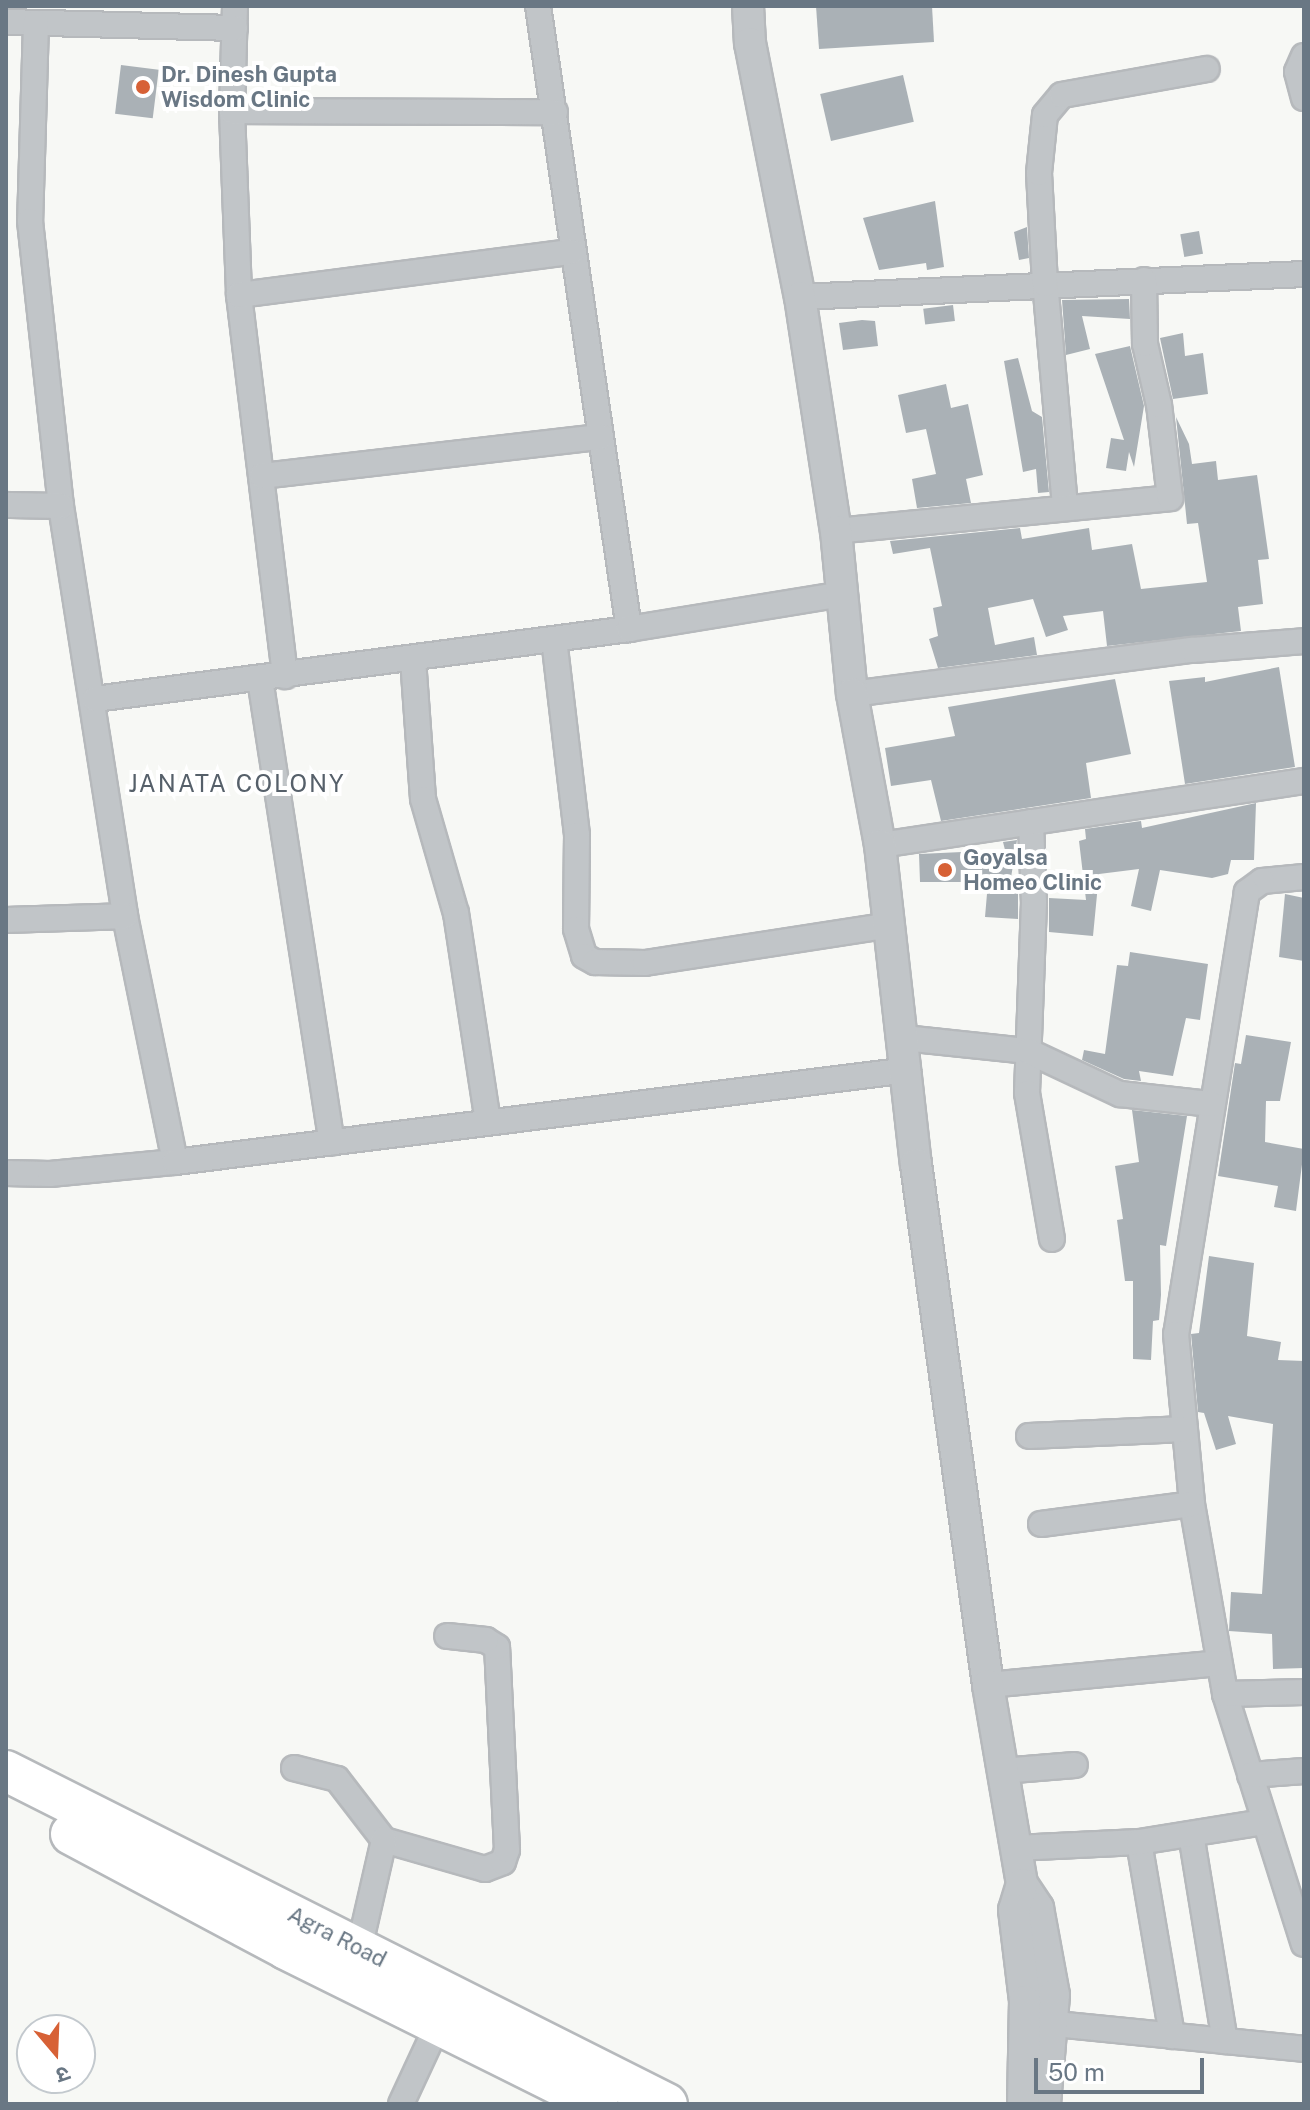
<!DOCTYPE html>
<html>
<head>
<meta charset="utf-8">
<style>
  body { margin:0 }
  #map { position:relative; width:1310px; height:2110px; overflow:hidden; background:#f7f8f5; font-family:"Public Sans","Noto Sans Devanagari",sans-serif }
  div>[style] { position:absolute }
  .building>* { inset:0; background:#aab1b6; transform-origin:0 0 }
  .roads { filter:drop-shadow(2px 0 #b6b9bc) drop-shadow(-2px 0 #b6b9bc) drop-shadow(0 2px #b6b9bc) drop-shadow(0 -2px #b6b9bc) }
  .minor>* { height:24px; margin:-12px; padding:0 12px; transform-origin:12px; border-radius:12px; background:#c1c5c8 }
  .tertiary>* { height:30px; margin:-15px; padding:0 15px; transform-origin:15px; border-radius:15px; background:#c1c5c8 }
  .trunk>* { height:40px; margin:-20px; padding:0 20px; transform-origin:20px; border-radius:20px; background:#fff }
  .dots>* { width:22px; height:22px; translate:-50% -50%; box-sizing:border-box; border:4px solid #fff; border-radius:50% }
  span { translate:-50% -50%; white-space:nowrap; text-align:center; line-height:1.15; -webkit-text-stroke:8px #fff; paint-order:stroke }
  .poi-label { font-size:22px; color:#697784; font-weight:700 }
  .left { translate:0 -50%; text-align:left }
  .street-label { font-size:22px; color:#697784 }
  .neighbourhood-label { font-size:24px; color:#56606a; letter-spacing:2px }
  .frame { position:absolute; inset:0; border:8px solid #697784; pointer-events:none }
  .north { position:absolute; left:16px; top:2014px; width:80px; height:80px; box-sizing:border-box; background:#fff; border:2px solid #c3c9ce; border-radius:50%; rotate:161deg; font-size:22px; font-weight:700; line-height:32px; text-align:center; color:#697784 }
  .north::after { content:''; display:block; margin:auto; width:28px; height:36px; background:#d76136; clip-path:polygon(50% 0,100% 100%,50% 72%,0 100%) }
  .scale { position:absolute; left:1034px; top:2058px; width:170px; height:36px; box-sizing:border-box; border:4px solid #697784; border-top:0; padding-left:10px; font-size:24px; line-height:28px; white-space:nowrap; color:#697784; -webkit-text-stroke:6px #fff; paint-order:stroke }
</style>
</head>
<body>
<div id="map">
  <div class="building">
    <i style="clip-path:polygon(816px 6px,932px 6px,934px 42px,819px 49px)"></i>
    <i style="left:121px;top:65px;width:38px;height:49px;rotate:7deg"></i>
    <i style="left:903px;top:75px;width:48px;height:85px;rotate:77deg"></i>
    <i style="clip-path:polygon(935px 201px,944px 267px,927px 270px,926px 263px,879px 270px,863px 218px)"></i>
    <i style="clip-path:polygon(1027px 227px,1029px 258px,1019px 260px,1014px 232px)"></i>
    <i style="left:1199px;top:231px;width:23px;height:19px;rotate:80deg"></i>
    <i style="clip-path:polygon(1129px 299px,1130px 319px,1082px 316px,1090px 349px,1066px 355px,1062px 300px)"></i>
    <i style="left:953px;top:305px;width:16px;height:30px;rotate:83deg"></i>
    <i style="clip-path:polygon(862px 320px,875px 321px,878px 346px,843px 350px,839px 323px)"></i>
    <i style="clip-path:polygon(1183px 333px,1185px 356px,1203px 353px,1208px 394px,1173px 399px,1160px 338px)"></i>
    <i style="clip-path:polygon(1130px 346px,1144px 406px,1134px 467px,1129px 452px,1126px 471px,1106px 468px,1111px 438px,1124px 440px,1095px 354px)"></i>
    <i style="clip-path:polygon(1018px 358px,1032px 411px,1042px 417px,1049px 492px,1038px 493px,1036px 469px,1023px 472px,1004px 361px)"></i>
    <i style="clip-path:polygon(946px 384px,951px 408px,968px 404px,983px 475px,966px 479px,971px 503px,917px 508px,912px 479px,936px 474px,926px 429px,906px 433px,898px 395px)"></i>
    <i style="clip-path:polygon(1176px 417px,1189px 444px,1192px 464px,1216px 461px,1218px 480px,1257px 475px,1269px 559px,1258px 560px,1263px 604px,1238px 607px,1241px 631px,1107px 646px,1103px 611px,1063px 616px,1068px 630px,1046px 637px,1033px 599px,988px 608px,995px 645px,1034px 637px,1037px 655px,938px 668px,929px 639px,938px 636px,933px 608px,942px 606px,930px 548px,893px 554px,890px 541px,1020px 528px,1022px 539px,1089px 528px,1092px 550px,1132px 544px,1141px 589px,1207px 582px,1198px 523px,1187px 524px)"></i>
    <i style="clip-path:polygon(1279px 667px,1295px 767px,1185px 784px,1169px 681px,1205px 677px,1205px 682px)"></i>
    <i style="clip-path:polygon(1115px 679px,1131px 754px,1086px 763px,1091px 798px,941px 821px,931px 780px,891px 786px,885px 748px,955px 736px,948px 707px)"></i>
    <i style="clip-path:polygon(1256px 803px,1254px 860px,1231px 860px,1228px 874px,1212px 878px,1160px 870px,1151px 911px,1131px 906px,1139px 869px,1099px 874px,1093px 936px,1049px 932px,1049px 898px,1086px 900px,1079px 841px,1086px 839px,1085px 829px,1141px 821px,1142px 828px)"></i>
    <i style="clip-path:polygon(1017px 840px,1010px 884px,1018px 884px,1018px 919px,985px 917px,988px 882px,920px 882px,919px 854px,1005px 850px,1003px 842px)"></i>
    <i style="clip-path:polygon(1285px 894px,1304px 898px,1304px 961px,1279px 957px)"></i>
    <i style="clip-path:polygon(1130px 952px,1208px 964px,1200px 1020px,1186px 1018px,1173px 1076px,1139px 1071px,1141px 1081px,1124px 1079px,1082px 1060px,1084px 1050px,1105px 1054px,1117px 965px,1128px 966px)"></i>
    <i style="clip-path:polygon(1246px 1035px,1291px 1042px,1280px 1101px,1266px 1101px,1265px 1142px,1304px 1149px,1296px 1211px,1274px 1207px,1278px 1186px,1218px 1176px,1235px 1063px,1241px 1064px)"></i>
    <i style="clip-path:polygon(1132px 1110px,1187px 1116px,1166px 1246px,1160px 1245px,1161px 1295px,1159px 1320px,1153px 1321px,1151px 1360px,1133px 1359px,1133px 1281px,1125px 1281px,1117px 1220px,1123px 1219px,1115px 1166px,1139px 1162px)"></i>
    <i style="clip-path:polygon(1209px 1256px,1254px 1263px,1247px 1336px,1281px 1342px,1278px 1360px,1304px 1361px,1304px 1668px,1273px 1669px,1272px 1634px,1229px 1631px,1231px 1592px,1262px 1594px,1273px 1424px,1228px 1416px,1236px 1444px,1216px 1450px,1204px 1413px,1198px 1412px,1191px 1334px,1199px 1333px)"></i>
  </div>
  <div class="roads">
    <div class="minor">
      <i style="left:235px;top:6px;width:105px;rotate:91.6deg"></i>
      <i style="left:232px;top:111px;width:184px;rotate:87.8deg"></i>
      <i style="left:239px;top:295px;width:384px;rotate:83.1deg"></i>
      <i style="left:538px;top:6px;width:630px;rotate:81.69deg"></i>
      <i style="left:6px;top:22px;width:229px;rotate:1.5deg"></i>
      <i style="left:36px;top:23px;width:198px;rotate:91.7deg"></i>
      <i style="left:30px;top:221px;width:287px;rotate:83.8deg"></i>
      <i style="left:61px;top:506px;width:415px;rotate:81.1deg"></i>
      <i style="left:125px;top:916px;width:251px;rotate:78.5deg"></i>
      <i style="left:1304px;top:56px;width:17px;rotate:114deg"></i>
      <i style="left:1297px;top:72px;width:27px;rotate:75deg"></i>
      <i style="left:232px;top:111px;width:323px;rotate:0.2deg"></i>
      <i style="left:239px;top:295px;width:336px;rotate:-7.4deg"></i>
      <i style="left:800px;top:297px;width:505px;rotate:-2.61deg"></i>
      <i style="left:262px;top:476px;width:341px;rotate:-6.6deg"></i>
      <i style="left:6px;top:505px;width:55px;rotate:1deg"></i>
      <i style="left:1065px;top:506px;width:223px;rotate:-95.1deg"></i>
      <i style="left:1045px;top:284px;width:111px;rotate:-93.1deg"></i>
      <i style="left:1039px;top:173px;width:58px;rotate:-84.1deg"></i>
      <i style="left:1045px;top:115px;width:26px;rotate:-50deg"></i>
      <i style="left:1062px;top:95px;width:147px;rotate:-10.2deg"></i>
      <i style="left:836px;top:531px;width:336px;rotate:-5.6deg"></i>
      <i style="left:1170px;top:498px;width:94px;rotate:-96.7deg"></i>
      <i style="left:1159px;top:405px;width:63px;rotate:-102.9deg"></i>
      <i style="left:1145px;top:344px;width:64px;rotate:-90.9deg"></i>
      <i style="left:554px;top:639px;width:197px;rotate:83.3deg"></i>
      <i style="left:577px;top:835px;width:94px;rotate:90.6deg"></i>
      <i style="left:576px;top:929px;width:28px;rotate:73deg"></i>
      <i style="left:584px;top:956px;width:13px;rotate:29deg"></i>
      <i style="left:595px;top:962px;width:50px;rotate:1.1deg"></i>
      <i style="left:645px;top:963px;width:248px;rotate:-8.8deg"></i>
      <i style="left:413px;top:659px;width:140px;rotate:85.9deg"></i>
      <i style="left:423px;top:799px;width:119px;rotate:73.9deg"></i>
      <i style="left:456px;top:913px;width:211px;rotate:81.3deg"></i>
      <i style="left:260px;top:679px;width:469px;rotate:81.2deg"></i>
      <i style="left:852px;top:694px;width:344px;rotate:-7.4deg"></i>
      <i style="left:1193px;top:650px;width:111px;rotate:-4.6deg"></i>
      <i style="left:95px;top:699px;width:539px;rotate:-7.47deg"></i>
      <i style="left:629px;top:629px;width:217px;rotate:-9.3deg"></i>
      <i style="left:1031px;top:822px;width:80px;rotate:87.9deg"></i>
      <i style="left:1034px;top:902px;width:191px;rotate:92.1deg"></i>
      <i style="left:1027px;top:1093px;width:148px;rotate:80.3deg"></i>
      <i style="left:880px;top:845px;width:429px;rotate:-8.6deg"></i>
      <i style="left:1304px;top:877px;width:42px;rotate:174.6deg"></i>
      <i style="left:1262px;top:881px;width:19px;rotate:144deg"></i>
      <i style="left:1247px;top:892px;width:448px;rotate:99.1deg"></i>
      <i style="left:1176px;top:1334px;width:171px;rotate:84.6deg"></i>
      <i style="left:1192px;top:1504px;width:193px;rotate:80.1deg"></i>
      <i style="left:1225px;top:1694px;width:262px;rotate:72.5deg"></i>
      <i style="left:6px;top:920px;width:119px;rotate:-1.9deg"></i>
      <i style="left:904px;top:1038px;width:125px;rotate:6deg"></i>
      <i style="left:1028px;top:1051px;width:102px;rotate:25.1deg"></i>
      <i style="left:1120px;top:1094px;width:92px;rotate:6.3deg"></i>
      <i style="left:6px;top:1173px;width:44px;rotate:1.3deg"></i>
      <i style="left:50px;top:1174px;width:126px;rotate:-5.5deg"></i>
      <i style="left:175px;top:1162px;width:739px;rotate:-7.15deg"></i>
      <i style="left:1029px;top:1436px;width:156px;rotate:-2.6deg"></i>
      <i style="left:1041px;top:1524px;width:152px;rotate:-7.5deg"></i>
      <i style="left:988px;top:1685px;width:232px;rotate:-5.4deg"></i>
      <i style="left:1225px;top:1694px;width:79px;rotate:-1.5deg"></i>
      <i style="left:294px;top:1768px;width:44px;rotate:14.3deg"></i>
      <i style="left:337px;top:1779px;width:77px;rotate:52.4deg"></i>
      <i style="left:384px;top:1840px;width:105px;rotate:16deg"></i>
      <i style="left:485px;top:1869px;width:19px;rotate:-21deg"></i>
      <i style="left:503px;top:1862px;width:13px;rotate:-72deg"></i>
      <i style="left:507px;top:1850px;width:203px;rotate:-92.8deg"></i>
      <i style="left:497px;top:1647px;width:13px;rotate:-148deg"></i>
      <i style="left:486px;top:1640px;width:39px;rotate:-174deg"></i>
      <i style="left:1002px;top:1771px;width:73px;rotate:-4.7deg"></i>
      <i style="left:1250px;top:1775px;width:54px;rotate:-4.2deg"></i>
      <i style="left:1191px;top:1834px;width:210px;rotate:80.7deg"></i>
      <i style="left:1139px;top:1842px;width:197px;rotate:80.3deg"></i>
      <i style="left:1015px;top:1848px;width:124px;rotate:-2.8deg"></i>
      <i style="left:1139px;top:1842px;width:127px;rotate:-9.1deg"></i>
      <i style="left:359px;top:1949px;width:112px;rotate:-77.1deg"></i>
      <i style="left:1055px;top:2024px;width:250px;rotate:5.7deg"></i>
      <i style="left:401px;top:2104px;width:90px;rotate:-65.1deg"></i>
    </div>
    <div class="tertiary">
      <i style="left:748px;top:6px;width:37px;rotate:87deg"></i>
      <i style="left:750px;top:43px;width:259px;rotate:78.9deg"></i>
      <i style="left:800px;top:297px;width:237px;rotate:81.3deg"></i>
      <i style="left:836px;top:531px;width:164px;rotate:84.4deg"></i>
      <i style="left:852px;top:694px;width:154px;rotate:79.5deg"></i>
      <i style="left:880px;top:845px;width:321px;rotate:83.6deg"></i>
      <i style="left:916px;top:1164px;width:526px;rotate:82.13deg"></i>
      <i style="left:988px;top:1685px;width:202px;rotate:80.3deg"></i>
      <i style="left:1022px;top:1884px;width:29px;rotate:56deg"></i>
      <i style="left:1038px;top:1908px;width:88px;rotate:79.6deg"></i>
      <i style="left:1054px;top:1995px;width:109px;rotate:94.7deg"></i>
      <i style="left:1022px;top:1884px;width:27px;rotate:107deg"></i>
      <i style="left:1014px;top:1910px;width:92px;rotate:83.1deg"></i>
      <i style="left:1025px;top:2001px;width:103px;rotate:91.1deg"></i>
    </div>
    <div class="trunk">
      <i style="left:6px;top:1771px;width:740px;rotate:26.74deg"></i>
      <i style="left:71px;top:1834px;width:244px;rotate:28.1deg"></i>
      <i style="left:286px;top:1949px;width:348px;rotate:26.4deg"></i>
    </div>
  </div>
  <div class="dots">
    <i style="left:143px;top:87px;background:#d76136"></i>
    <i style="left:945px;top:870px;background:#d76136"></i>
  </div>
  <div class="poi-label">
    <span class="left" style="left:161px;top:87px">Dr. Dinesh Gupta<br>Wisdom Clinic</span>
    <span class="left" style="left:963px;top:870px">Goyalsa<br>Homeo Clinic</span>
  </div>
  <div class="street-label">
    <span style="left:337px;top:1937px;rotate:27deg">Agra Road</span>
  </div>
  <div class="neighbourhood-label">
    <span style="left:237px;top:784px">JANATA COLONY</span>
  </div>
  <div class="frame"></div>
  <div class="north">उ</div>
  <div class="scale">50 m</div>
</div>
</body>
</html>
